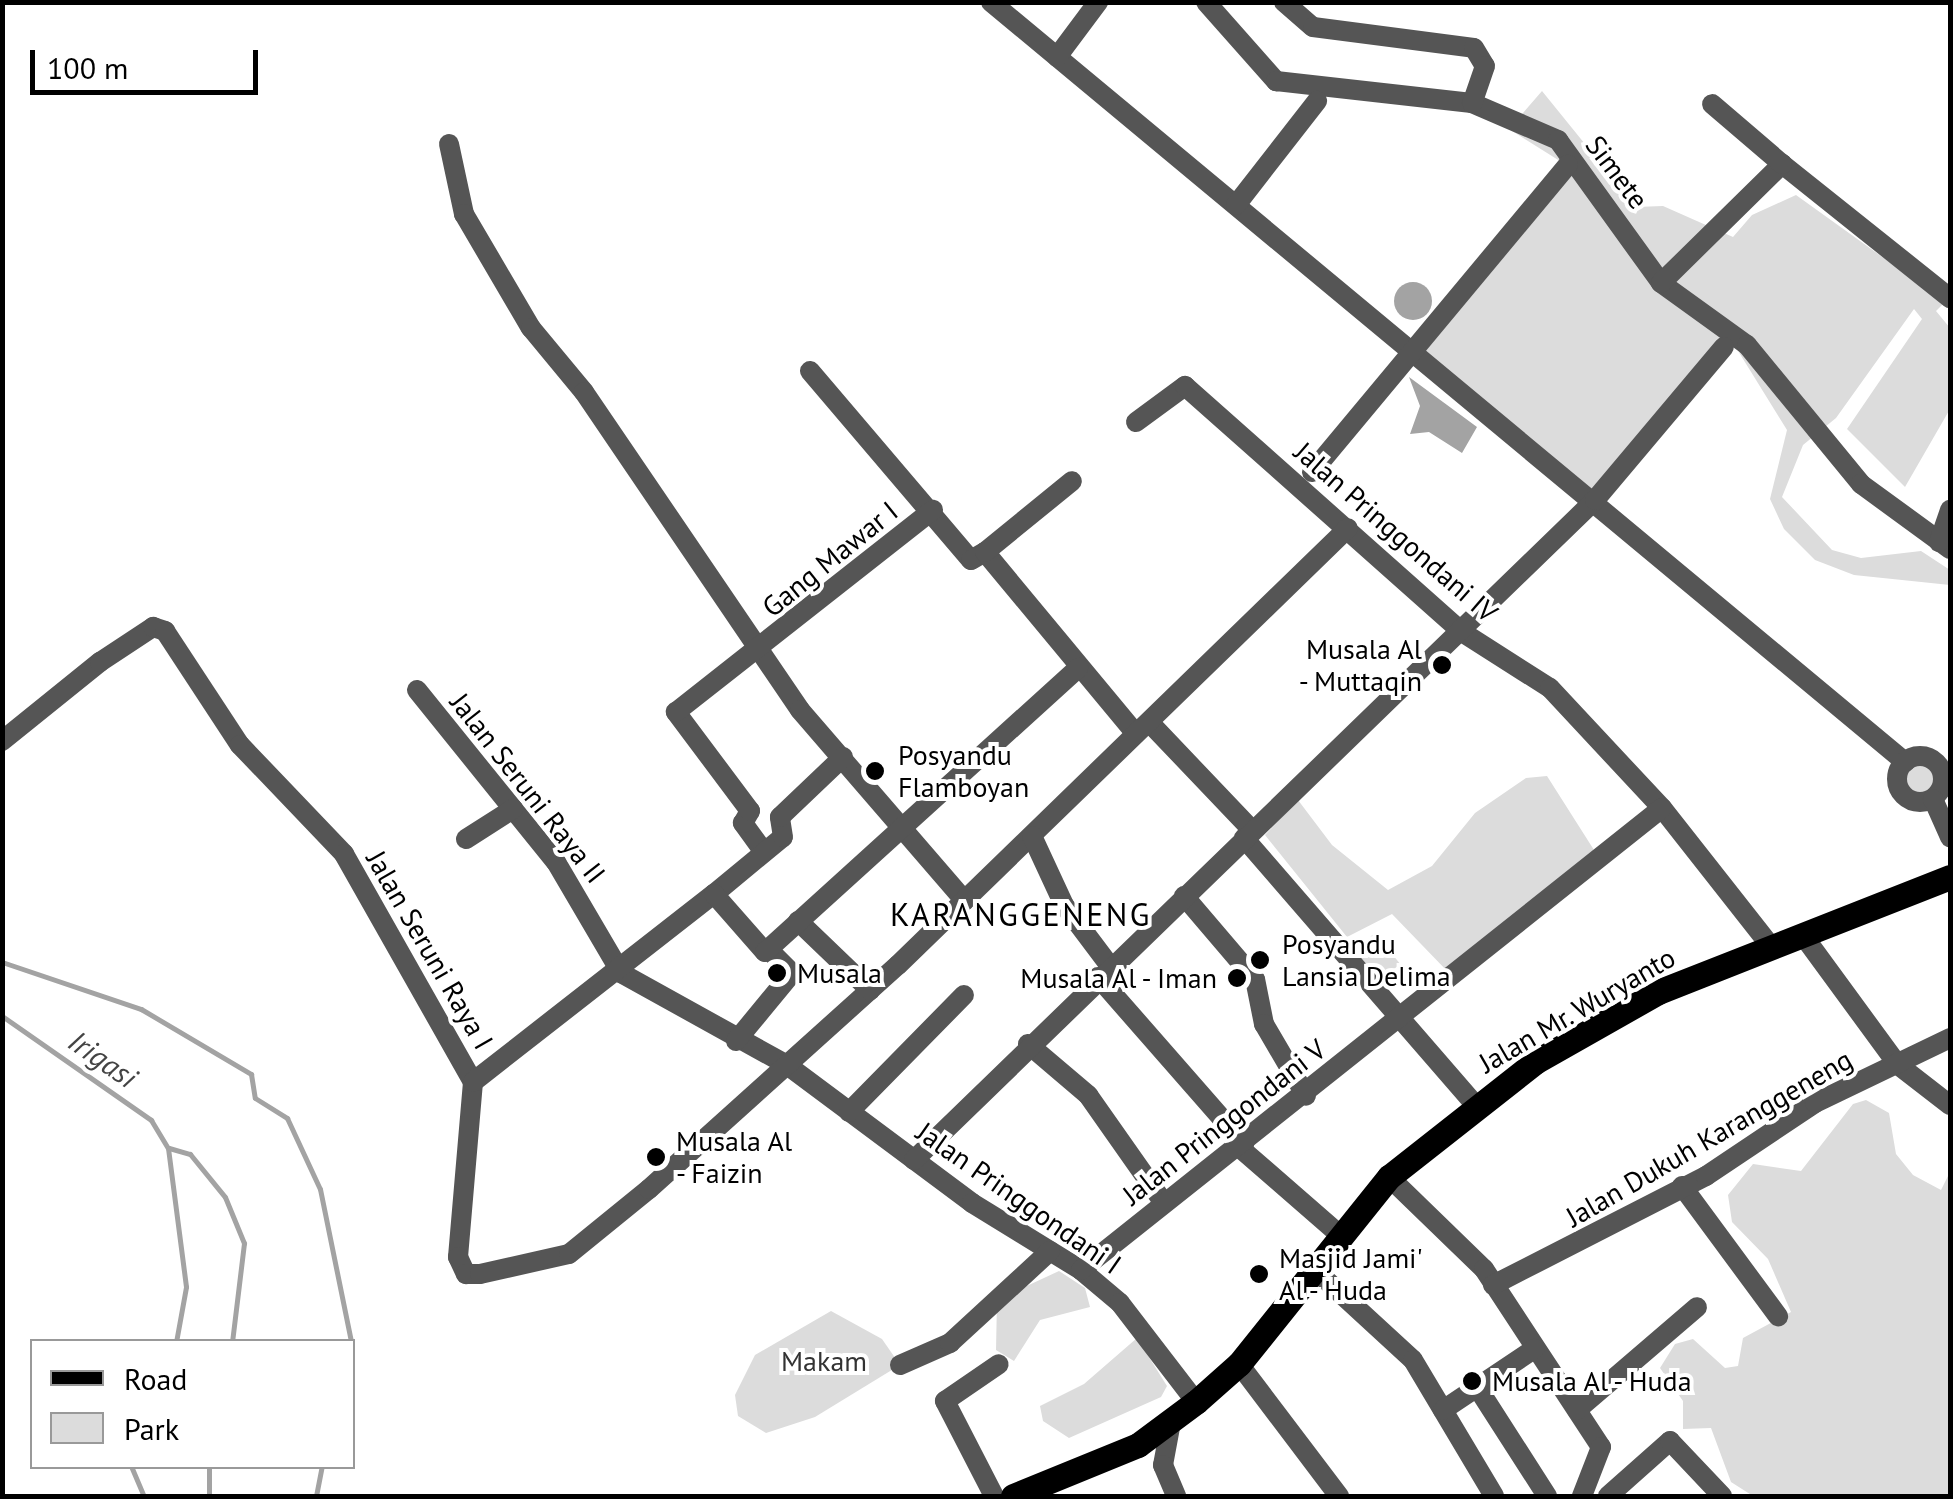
<!DOCTYPE html>
<html>
<head>
<meta charset="utf-8">
<style>
  body { margin:0 }
  #map { position:relative; width:1953px; height:1499px; overflow:hidden; background:#fff; font-family:"PT Sans",sans-serif }
  div>[style] { position:absolute }
  .green>* { inset:0; background:#dcdcdc; transform-origin:0 0 }
  .round { border-radius:50% }
  .water>* { inset:0; background:#a3a3a3 }
  .stream>* { height:5px; margin:-2.5px; padding:0 2.5px; transform-origin:2.5px; border-radius:2.5px; background:#a3a3a3 }
  .minor>* { height:20px; margin:-10px; padding:0 10px; transform-origin:10px; border-radius:10px; background:#555 }
  .minor>.ring { margin:-10px; padding:0; box-sizing:content-box; background:none; border:20px solid #555; border-radius:50% }
  .major>* { height:25px; margin:-12.5px; padding:0 12.5px; transform-origin:12.5px; border-radius:12.5px; background:#000 }
  .dots>* { width:28px; height:28px; translate:-50% -50%; box-sizing:border-box; border:5px solid #fff; border-radius:50% }
  span { translate:-50% -50%; white-space:nowrap; text-align:center; line-height:1.15; -webkit-text-stroke:8px #fff; paint-order:stroke }
  .street-label { font-size:28px; color:#000 }
  .poi-label { font-size:28px; color:#000 }
  .right { translate:-100% -50%; text-align:right }
  .left { translate:0 -50%; text-align:left }
  .park-label { font-size:28px; color:#333 }
  .water-label { font-size:30px; color:#444; font-style:italic }
  .quarter-label { font-size:32px; color:#000; letter-spacing:2.5px }
  .frame { position:absolute; inset:0; border:5px solid #000; pointer-events:none }
  .legend { position:absolute; left:30px; top:1339px; width:325px; height:130px; box-sizing:border-box; background:#fff; border:2px solid #999; margin:0; padding:12px 18px; list-style:none; font-size:30px; color:#000 }
  .legend li { display:flex; align-items:center; gap:20px; height:50px }
  .legend b { width:50px; border:2px solid #999 }
  .scale { position:absolute; left:30px; top:50px; width:228px; height:45px; box-sizing:border-box; border:5px solid #000; border-top:0; padding-left:12px; font-size:30px; line-height:35px; white-space:nowrap; color:#000; -webkit-text-stroke:8px #fff; paint-order:stroke }
</style>
</head>
<body>
<div id="map">
  <div class="green">
    <i style="clip-path:polygon(1542px 91px,1636px 207px,1663px 206px,1733px 237px,1752px 215px,1796px 195px,1945px 302px,1936px 311px,1950px 328px,1950px 409px,1905px 487px,1847px 429px,1922px 319px,1914px 309px,1836px 418px,1803px 445px,1782px 497px,1832px 550px,1861px 558px,1921px 551px,1950px 570px,1950px 585px,1854px 575px,1815px 560px,1784px 529px,1770px 499px,1787px 430px,1735px 346px,1595px 492px,1418px 351px,1571px 168px,1509px 129px)"></i>
    <i class="round" style="left:1902px;top:761px;width:36px;height:36px"></i>
    <i style="clip-path:polygon(1547px 776px,1594px 850px,1449px 973px,1392px 914px,1347px 937px,1265px 835px,1298px 800px,1332px 845px,1388px 890px,1432px 866px,1475px 813px,1526px 778px)"></i>
    <i style="left:1375px;top:933px;width:40px;height:28px;rotate:51deg"></i>
    <i style="clip-path:polygon(1866px 1100px,1889px 1113px,1896px 1154px,1913px 1175px,1941px 1190px,1950px 1172px,1950px 1496px,1753px 1496px,1731px 1482px,1711px 1428px,1683px 1429px,1683px 1401px,1660px 1368px,1675px 1344px,1693px 1339px,1725px 1368px,1738px 1366px,1743px 1338px,1791px 1312px,1768px 1259px,1732px 1222px,1728px 1195px,1753px 1164px,1801px 1171px,1853px 1104px)"></i>
    <i style="clip-path:polygon(1059px 1271px,1085px 1288px,1090px 1307px,1040px 1320px,1014px 1361px,996px 1350px,997px 1300px)"></i>
    <i style="clip-path:polygon(831px 1311px,882px 1339px,900px 1365px,815px 1417px,766px 1433px,738px 1416px,735px 1395px,755px 1355px)"></i>
    <i style="clip-path:polygon(1137px 1338px,1167px 1386px,1161px 1397px,1069px 1438px,1043px 1421px,1040px 1406px,1084px 1384px)"></i>
  </div>
  <div class="water">
    <i class="round" style="left:1394px;top:282px;width:38px;height:38px"></i>
    <i style="clip-path:polygon(1409px 377px,1477px 427px,1462px 453px,1429px 432px,1410px 434px,1420px 406px)"></i>
  </div>
  <div class="stream">
    <i style="left:2px;top:962px;width:147px;rotate:18.7deg"></i>
    <i style="left:141px;top:1009px;width:128px;rotate:30.6deg"></i>
    <i style="left:251px;top:1074px;width:24px;rotate:81deg"></i>
    <i style="left:255px;top:1098px;width:38px;rotate:32deg"></i>
    <i style="left:287px;top:1118px;width:78px;rotate:65.1deg"></i>
    <i style="left:320px;top:1189px;width:160px;rotate:78.5deg"></i>
    <i style="left:2px;top:1016px;width:182px;rotate:34.9deg"></i>
    <i style="left:151px;top:1120px;width:33px;rotate:59deg"></i>
    <i style="left:168px;top:1148px;width:140px;rotate:82.6deg"></i>
    <i style="left:186px;top:1287px;width:56px;rotate:100.3deg"></i>
    <i style="left:169px;top:1148px;width:22px;rotate:16deg"></i>
    <i style="left:190px;top:1154px;width:55px;rotate:50.9deg"></i>
    <i style="left:225px;top:1197px;width:50px;rotate:67.6deg"></i>
    <i style="left:244px;top:1243px;width:100px;rotate:96.9deg"></i>
    <i style="left:131px;top:1466px;width:33px;rotate:67deg"></i>
    <i style="left:209px;top:1466px;width:30px;rotate:90deg"></i>
    <i style="left:316px;top:1496px;width:31px;rotate:-79deg"></i>
  </div>
  <div class="minor">
    <i style="left:991px;top:2px;width:1189px;rotate:39.74deg"></i>
    <i style="left:1206px;top:2px;width:106px;rotate:48.5deg"></i>
    <i style="left:1276px;top:81px;width:197px;rotate:6.4deg"></i>
    <i style="left:1472px;top:103px;width:94px;rotate:23.3deg"></i>
    <i style="left:1558px;top:140px;width:176px;rotate:54.2deg"></i>
    <i style="left:1661px;top:283px;width:106px;rotate:35.8deg"></i>
    <i style="left:1747px;top:345px;width:180px;rotate:50.6deg"></i>
    <i style="left:1861px;top:484px;width:110px;rotate:36.1deg"></i>
    <i style="left:1284px;top:2px;width:38px;rotate:41deg"></i>
    <i style="left:1313px;top:27px;width:162px;rotate:7.4deg"></i>
    <i style="left:1474px;top:48px;width:21px;rotate:59deg"></i>
    <i style="left:1485px;top:66px;width:39px;rotate:109deg"></i>
    <i style="left:1057px;top:57px;width:69px;rotate:-53.3deg"></i>
    <i style="left:449px;top:144px;width:72px;rotate:77.9deg"></i>
    <i style="left:464px;top:214px;width:132px;rotate:59.6deg"></i>
    <i style="left:531px;top:328px;width:83px;rotate:50.4deg"></i>
    <i style="left:584px;top:392px;width:384px;rotate:55.8deg"></i>
    <i style="left:800px;top:710px;width:252px;rotate:49.2deg"></i>
    <i style="left:1782px;top:164px;width:215px;rotate:38.6deg"></i>
    <i style="left:1236px;top:205px;width:132px;rotate:-52.1deg"></i>
    <i style="left:1661px;top:283px;width:170px;rotate:-44.5deg"></i>
    <i style="left:1782px;top:164px;width:92px;rotate:-139.4deg"></i>
    <i style="left:810px;top:371px;width:248px;rotate:49.6deg"></i>
    <i style="left:971px;top:560px;width:16px;rotate:-30deg"></i>
    <i style="left:985px;top:552px;width:236px;rotate:50.3deg"></i>
    <i style="left:1136px;top:422px;width:61px;rotate:-36.3deg"></i>
    <i style="left:1185px;top:386px;width:370px;rotate:41.6deg"></i>
    <i style="left:1462px;top:632px;width:104px;rotate:32.5deg"></i>
    <i style="left:1550px;top:688px;width:164px;rotate:47deg"></i>
    <i style="left:1662px;top:808px;width:174px;rotate:51.8deg"></i>
    <i style="left:1312px;top:472px;width:400px;rotate:-50.2deg"></i>
    <i style="left:1939px;top:542px;width:34px;rotate:-71deg"></i>
    <i style="left:985px;top:552px;width:112px;rotate:-39.2deg"></i>
    <i style="left:417px;top:690px;width:221px;rotate:51.1deg"></i>
    <i style="left:556px;top:862px;width:129px;rotate:59.6deg"></i>
    <i style="left:621px;top:973px;width:190px;rotate:29deg"></i>
    <i style="left:787px;top:1065px;width:231px;rotate:36.7deg"></i>
    <i style="left:972px;top:1203px;width:128px;rotate:31.6deg"></i>
    <i style="left:1081px;top:1270px;width:51px;rotate:40.2deg"></i>
    <i style="left:1120px;top:1303px;width:125px;rotate:52.5deg"></i>
    <i style="left:1149px;top:722px;width:149px;rotate:46.4deg"></i>
    <i style="left:2px;top:741px;width:126px;rotate:-38.9deg"></i>
    <i style="left:100px;top:662px;width:64px;rotate:-33.4deg"></i>
    <i style="left:153px;top:627px;width:13px;rotate:18deg"></i>
    <i style="left:165px;top:631px;width:136px;rotate:56.7deg"></i>
    <i style="left:240px;top:745px;width:151px;rotate:46.3deg"></i>
    <i style="left:344px;top:854px;width:262px;rotate:60.5deg"></i>
    <i style="left:473px;top:1082px;width:176px;rotate:94.9deg"></i>
    <i style="left:458px;top:1257px;width:19px;rotate:65deg"></i>
    <i style="left:466px;top:1274px;width:14px"></i>
    <i style="left:480px;top:1274px;width:91px;rotate:-12.7deg"></i>
    <i style="left:569px;top:1254px;width:103px;rotate:-39.1deg"></i>
    <i style="left:649px;top:1189px;width:335px;rotate:-42deg"></i>
    <i style="left:898px;top:965px;width:627px;rotate:-44.16deg"></i>
    <i class="ring" style="left:1897px;top:756px;width:26px;height:26px"></i>
    <i style="left:1933px;top:799px;width:42px;rotate:65.9deg"></i>
    <i style="left:1032px;top:836px;width:76px;rotate:65.1deg"></i>
    <i style="left:1064px;top:905px;width:76px;rotate:53deg"></i>
    <i style="left:1244px;top:838px;width:353px;rotate:49.1deg"></i>
    <i style="left:466px;top:839px;width:56px;rotate:-32.6deg"></i>
    <i style="left:764px;top:852px;width:36px;rotate:-126deg"></i>
    <i style="left:743px;top:823px;width:14px;rotate:-60deg"></i>
    <i style="left:750px;top:811px;width:124px;rotate:-126.8deg"></i>
    <i style="left:676px;top:712px;width:327px;rotate:-38.2deg"></i>
    <i style="left:714px;top:894px;width:89px;rotate:-39.6deg"></i>
    <i style="left:783px;top:837px;width:20px;rotate:-99deg"></i>
    <i style="left:780px;top:817px;width:87px;rotate:-43.6deg"></i>
    <i style="left:1184px;top:896px;width:109px;rotate:49.5deg"></i>
    <i style="left:1255px;top:979px;width:46px;rotate:78.7deg"></i>
    <i style="left:1264px;top:1024px;width:83px;rotate:59.7deg"></i>
    <i style="left:798px;top:921px;width:100px;rotate:43.8deg"></i>
    <i style="left:1802px;top:934px;width:161px;rotate:53.8deg"></i>
    <i style="left:1897px;top:1064px;width:67px;rotate:37.7deg"></i>
    <i style="left:1098px;top:977px;width:222px;rotate:48.8deg"></i>
    <i style="left:736px;top:1041px;width:88px;rotate:-50.5deg"></i>
    <i style="left:792px;top:973px;width:34px;rotate:-135deg"></i>
    <i style="left:1028px;top:1044px;width:79px;rotate:40.4deg"></i>
    <i style="left:1088px;top:1095px;width:132px;rotate:54.9deg"></i>
    <i style="left:473px;top:1082px;width:306px;rotate:-38deg"></i>
    <i style="left:714px;top:894px;width:77px;rotate:48.7deg"></i>
    <i style="left:765px;top:952px;width:423px;rotate:-42.2deg"></i>
    <i style="left:849px;top:1112px;width:164px;rotate:-45.5deg"></i>
    <i style="left:1240px;top:1148px;width:131px;rotate:41deg"></i>
    <i style="left:914px;top:1160px;width:948px;rotate:-44.1deg"></i>
    <i style="left:1595px;top:500px;width:200px;rotate:-49.9deg"></i>
    <i style="left:1389px;top:1177px;width:132px;rotate:44.1deg"></i>
    <i style="left:1484px;top:1269px;width:213px;rotate:56.7deg"></i>
    <i style="left:1601px;top:1447px;width:53px;rotate:111.2deg"></i>
    <i style="left:1682px;top:1186px;width:162px;rotate:53.6deg"></i>
    <i style="left:1314px;top:1269px;width:134px;rotate:42.6deg"></i>
    <i style="left:1413px;top:1360px;width:158px;rotate:59.2deg"></i>
    <i style="left:1081px;top:1270px;width:742px;rotate:-38.49deg"></i>
    <i style="left:1493px;top:1285px;width:239px;rotate:-27.1deg"></i>
    <i style="left:1706px;top:1176px;width:131px;rotate:-33.8deg"></i>
    <i style="left:1815px;top:1103px;width:150px;rotate:-25.7deg"></i>
    <i style="left:1239px;top:1364px;width:166px;rotate:52.9deg"></i>
    <i style="left:900px;top:1365px;width:55px;rotate:-23.7deg"></i>
    <i style="left:950px;top:1343px;width:136px;rotate:-42.6deg"></i>
    <i style="left:1479px;top:1390px;width:126px;rotate:57.3deg"></i>
    <i style="left:1443px;top:1410px;width:110px;rotate:-33.8deg"></i>
    <i style="left:1577px;top:1410px;width:158px;rotate:-40.6deg"></i>
    <i style="left:1171px;top:1422px;width:44px;rotate:100.5deg"></i>
    <i style="left:1163px;top:1465px;width:34px;rotate:67deg"></i>
    <i style="left:994px;top:1496px;width:107px;rotate:-117.3deg"></i>
    <i style="left:945px;top:1401px;width:65px;rotate:-34.4deg"></i>
    <i style="left:1608px;top:1496px;width:83px;rotate:-41.6deg"></i>
    <i style="left:1670px;top:1441px;width:76px;rotate:46.6deg"></i>
  </div>
  <div class="major">
    <i style="left:1013px;top:1496px;width:135px;rotate:-22.2deg"></i>
    <i style="left:1138px;top:1445px;width:72px;rotate:-36.6deg"></i>
    <i style="left:1196px;top:1402px;width:57px;rotate:-41.5deg"></i>
    <i style="left:1239px;top:1364px;width:240px;rotate:-51.3deg"></i>
    <i style="left:1389px;top:1177px;width:186px;rotate:-38.2deg"></i>
    <i style="left:1535px;top:1062px;width:142px;rotate:-29.6deg"></i>
    <i style="left:1658px;top:992px;width:314px;rotate:-21.5deg"></i>
  </div>
  <div class="dots">
    <i style="left:1442px;top:665px;background:#000"></i>
    <i style="left:875px;top:771px;background:#000"></i>
    <i style="left:1260px;top:960px;background:#000"></i>
    <i style="left:777px;top:973px;background:#000"></i>
    <i style="left:1237px;top:978px;background:#000"></i>
    <i style="left:656px;top:1157px;background:#000"></i>
    <i style="left:1259px;top:1274px;background:#000"></i>
    <i style="left:1472px;top:1381px;background:#000"></i>
  </div>
  <div class="street-label">
    <span style="left:1617px;top:172px;rotate:53deg">Simete</span>
    <span style="left:1396px;top:532px;rotate:41deg">Jalan Pringgondani IV</span>
    <span style="left:830px;top:559px;rotate:-39deg">Gang Mawar I</span>
    <span style="left:528px;top:788px;rotate:52deg">Jalan Seruni Raya II</span>
    <span style="left:430px;top:950px;rotate:60deg">Jalan Seruni Raya I</span>
    <span style="left:1577px;top:1010px;rotate:-30deg">Jalan Mr. Wuryanto</span>
    <span style="left:1224px;top:1122px;rotate:-38deg">Jalan Pringgondani V</span>
    <span style="left:1709px;top:1138px;rotate:-30deg">Jalan Dukuh Karanggeneng</span>
    <span style="left:1019px;top:1198px;rotate:35deg">Jalan Pringgondani I</span>
  </div>
  <div class="poi-label">
    <span class="right" style="left:1422px;top:665px">Musala Al<br>- Muttaqin</span>
    <span class="left" style="left:898px;top:771px">Posyandu<br>Flamboyan</span>
    <span class="left" style="left:1282px;top:960px">Posyandu<br>Lansia Delima</span>
    <span class="left" style="left:797px;top:973px">Musala</span>
    <span class="right" style="left:1217px;top:978px">Musala Al - Iman</span>
    <span class="left" style="left:676px;top:1157px">Musala Al<br>- Faizin</span>
    <span class="left" style="left:1279px;top:1274px">Masjid Jami'<br>Al - Huda</span>
    <span class="left" style="left:1492px;top:1381px">Musala Al - Huda</span>
  </div>
  <div class="park-label">
    <span style="left:824px;top:1361px">Makam</span>
  </div>
  <div class="water-label">
    <span style="left:103px;top:1059px;rotate:35deg">Irigasi</span>
  </div>
  <div class="quarter-label">
    <span style="left:1021px;top:914px">KARANGGENENG</span>
  </div>
  <div class="frame"></div>
  <ul class="legend">
  <li><b style="height:12px;background:#000"></b>Road</li>
  <li><b style="height:28px;background:#dcdcdc"></b>Park</li>
  </ul>
  <div class="scale">100 m</div>
</div>
</body>
</html>
